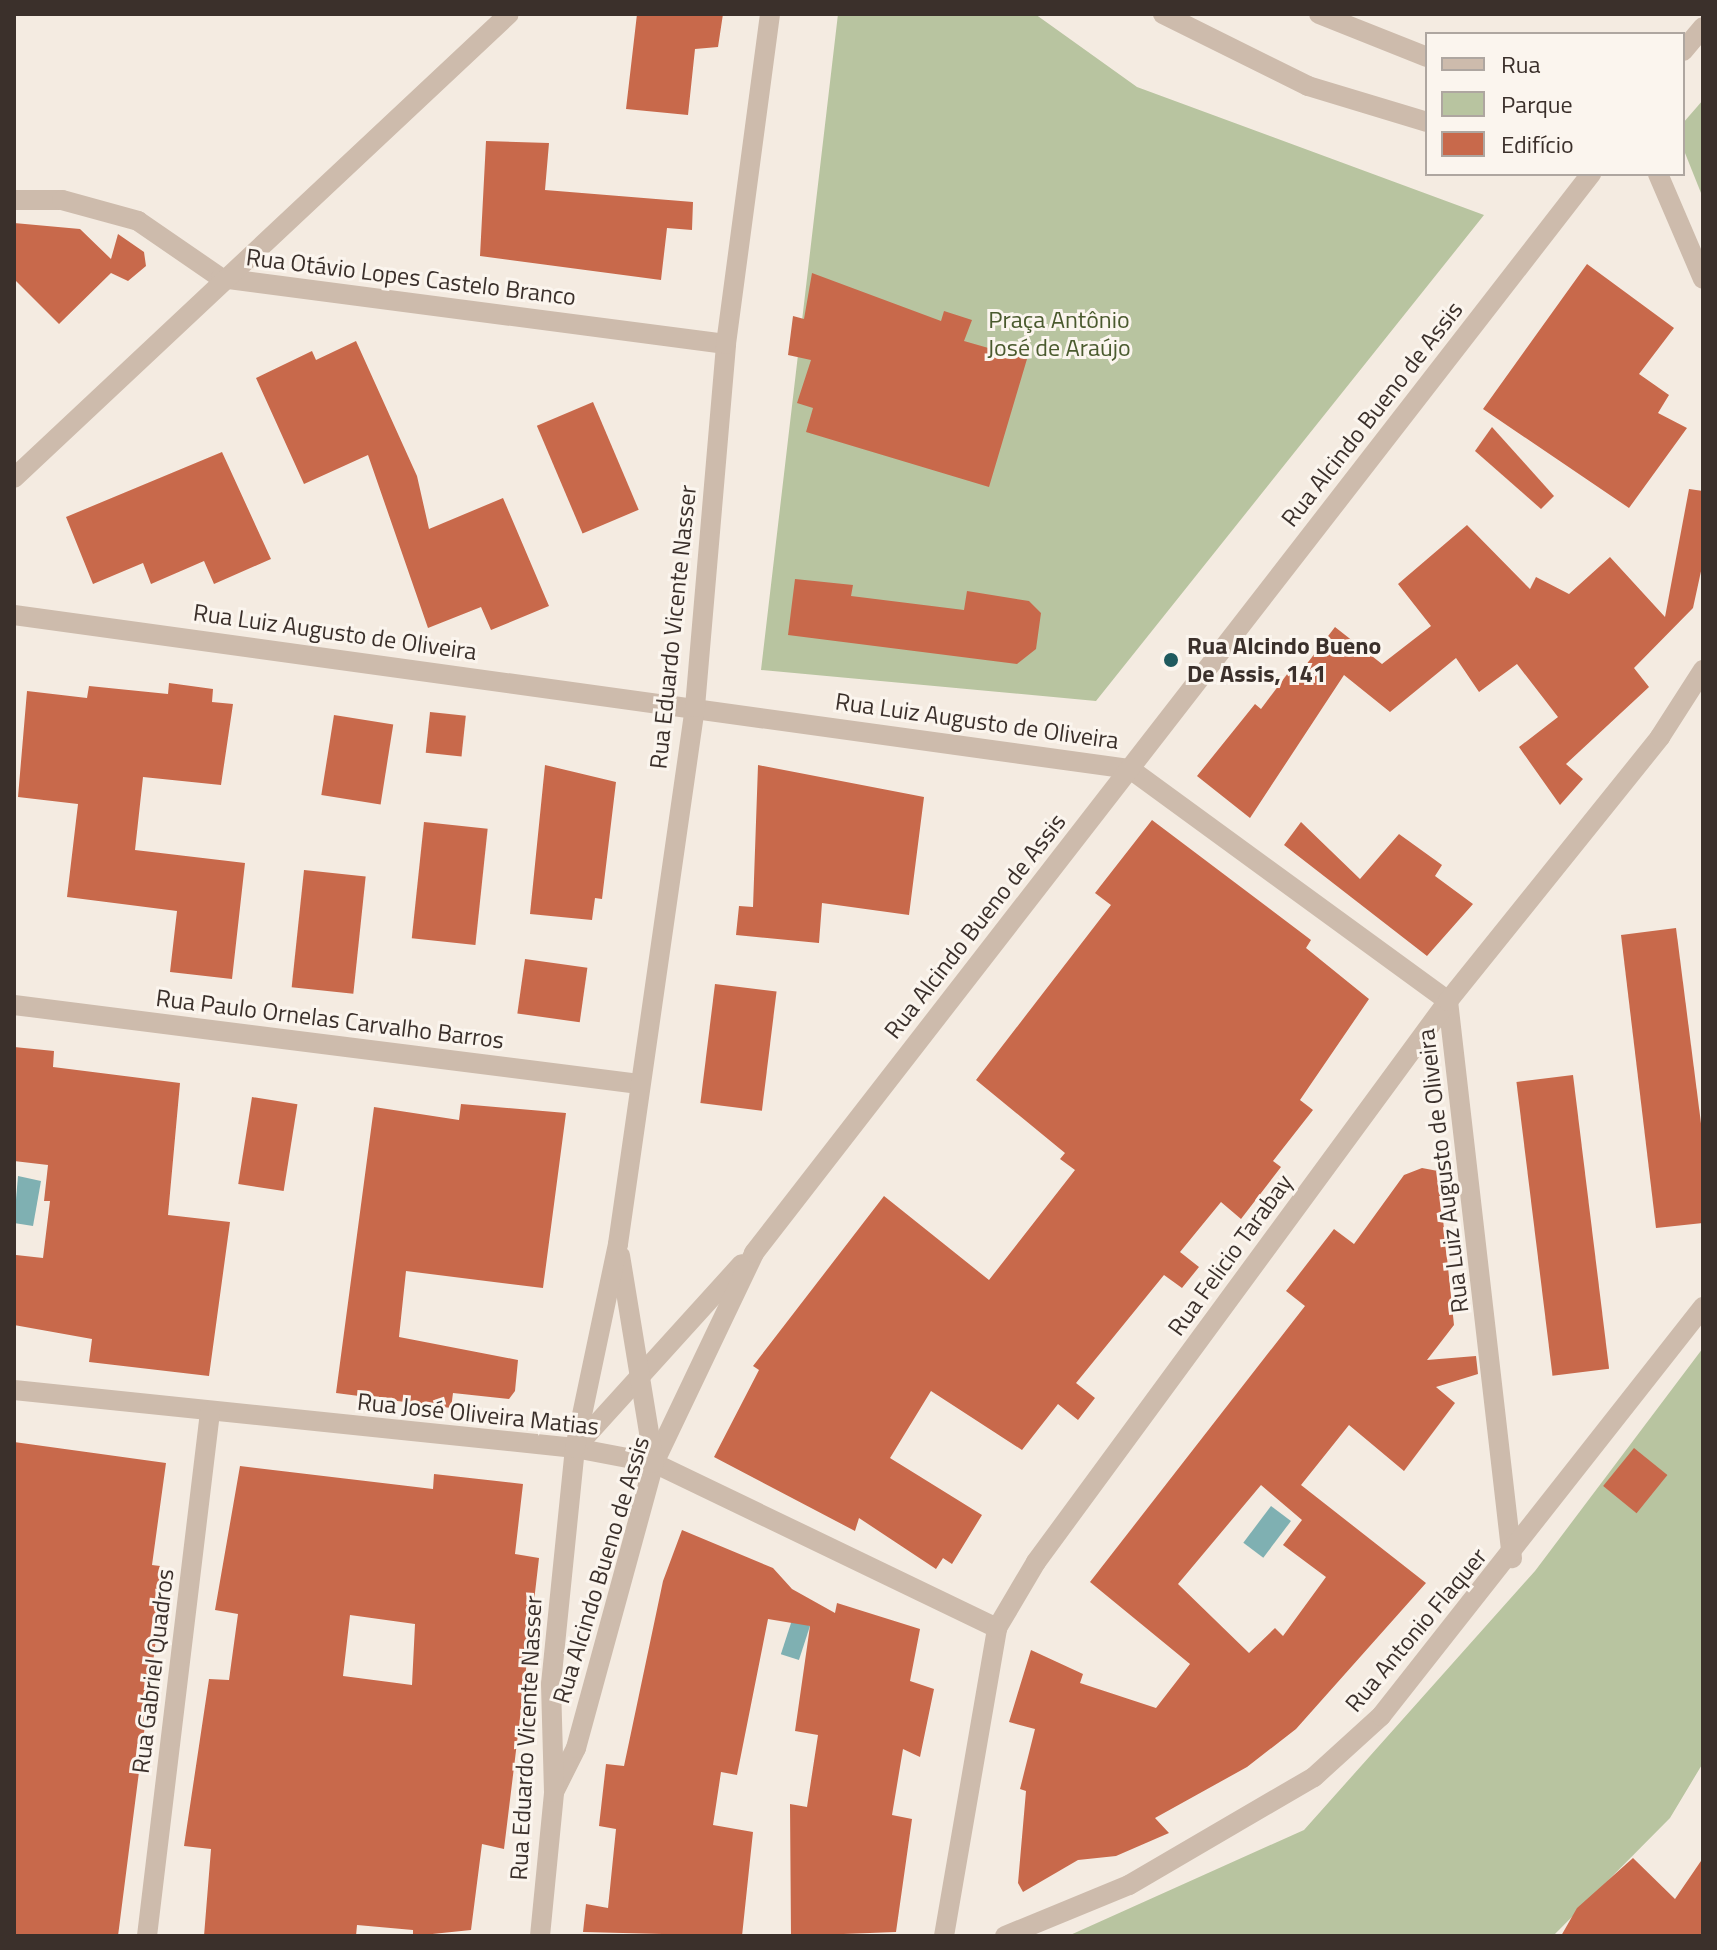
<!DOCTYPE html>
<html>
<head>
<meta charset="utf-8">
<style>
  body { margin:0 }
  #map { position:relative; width:1717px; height:1950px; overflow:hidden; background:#f4ebe1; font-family:"Titillium Web",sans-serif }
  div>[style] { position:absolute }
  .green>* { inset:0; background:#b8c4a0 }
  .water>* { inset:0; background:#7fb0b2; transform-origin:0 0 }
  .building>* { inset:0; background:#c8694b; transform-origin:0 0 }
  .minor>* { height:20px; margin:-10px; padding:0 10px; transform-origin:10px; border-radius:10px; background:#cdbbac }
  .tertiary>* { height:20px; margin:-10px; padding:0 10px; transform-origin:10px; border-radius:10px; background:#cdbbac }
  .dots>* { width:22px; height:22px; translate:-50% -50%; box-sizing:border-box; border:4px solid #fbf5ee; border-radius:50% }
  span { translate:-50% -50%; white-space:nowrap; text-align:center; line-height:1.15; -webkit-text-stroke:6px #fbf5ee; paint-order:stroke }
  .street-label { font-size:24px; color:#3b302b }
  .park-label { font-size:24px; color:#4a5a2e }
  .poi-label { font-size:24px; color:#3b302b; font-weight:700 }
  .left { translate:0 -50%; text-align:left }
  .frame { position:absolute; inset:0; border:16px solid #3b302b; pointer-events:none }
  .legend { position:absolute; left:1425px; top:32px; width:260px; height:144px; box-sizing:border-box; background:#fbf5ee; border:2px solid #aea6a0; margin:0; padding:10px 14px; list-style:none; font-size:24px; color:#3b302b }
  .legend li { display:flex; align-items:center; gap:16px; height:40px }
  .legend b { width:40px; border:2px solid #aea6a0 }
</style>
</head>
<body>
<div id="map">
  <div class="green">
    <i style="clip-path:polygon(838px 14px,1035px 14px,1137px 87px,1484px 215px,1096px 701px,761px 670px)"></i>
    <i style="clip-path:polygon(1703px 100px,1703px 198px,1683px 148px,1683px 123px)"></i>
    <i style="clip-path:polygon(1703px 1348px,1703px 1763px,1670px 1818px,1553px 1936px,1068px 1936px,1304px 1830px,1535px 1571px)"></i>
  </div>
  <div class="water">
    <i style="clip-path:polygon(18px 1176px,41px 1181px,33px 1226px,14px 1223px)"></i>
    <i style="left:1271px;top:1506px;width:25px;height:46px;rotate:37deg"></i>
    <i style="left:792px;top:1620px;width:19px;height:36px;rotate:18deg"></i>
  </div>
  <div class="building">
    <i style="clip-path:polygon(637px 14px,723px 14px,718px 47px,695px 49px,688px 115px,626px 109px)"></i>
    <i style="clip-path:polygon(486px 141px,549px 143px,545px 190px,693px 202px,692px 230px,667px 228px,661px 280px,480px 256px)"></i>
    <i style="clip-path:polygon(14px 223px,80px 229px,111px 259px,118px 234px,144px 252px,146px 266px,128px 281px,111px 273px,59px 324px,14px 279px)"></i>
    <i style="clip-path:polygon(1587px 264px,1674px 328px,1639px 374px,1669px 395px,1658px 413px,1687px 428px,1629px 508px,1483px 409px)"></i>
    <i style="clip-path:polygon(812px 273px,941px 321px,944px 311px,972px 320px,964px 341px,1027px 359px,989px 487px,806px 432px,813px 408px,797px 403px,811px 360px,788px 355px,793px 316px,804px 319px)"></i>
    <i style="clip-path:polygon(356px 341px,417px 476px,429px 529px,503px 498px,549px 606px,491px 630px,481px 607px,428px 628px,368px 455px,304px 484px,256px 378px,312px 351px,316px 360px)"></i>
    <i style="left:593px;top:402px;width:117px;height:61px;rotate:67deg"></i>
    <i style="clip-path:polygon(1492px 427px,1554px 496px,1541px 509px,1475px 451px)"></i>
    <i style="clip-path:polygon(222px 452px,271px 559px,214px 584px,204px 561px,151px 584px,143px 563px,93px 584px,66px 517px)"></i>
    <i style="clip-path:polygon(1689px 489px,1703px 491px,1703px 562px,1693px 608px,1634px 668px,1649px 687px,1566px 764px,1583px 779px,1560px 805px,1519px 747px,1558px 717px,1517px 664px,1479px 692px,1456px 658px,1390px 712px,1344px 675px,1250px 818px,1197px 776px,1255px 704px,1261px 709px,1291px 669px,1299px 674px,1335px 627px,1382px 664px,1431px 626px,1398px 584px,1467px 525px,1530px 589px,1536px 577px,1569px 594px,1610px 557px,1665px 617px)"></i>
    <i style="clip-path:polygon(795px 579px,853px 585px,851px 596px,964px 610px,967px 591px,1029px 601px,1041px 613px,1036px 649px,1017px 664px,788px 635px)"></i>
    <i style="clip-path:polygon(169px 683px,213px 689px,212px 702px,233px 704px,221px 785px,143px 777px,135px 850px,245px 863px,232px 979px,170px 972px,177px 911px,67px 897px,78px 804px,18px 797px,27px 691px,87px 698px,89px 686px,168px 694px)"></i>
    <i style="left:430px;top:712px;width:36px;height:41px;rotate:6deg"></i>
    <i style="left:334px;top:715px;width:60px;height:81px;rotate:9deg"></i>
    <i style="clip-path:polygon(545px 765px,616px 782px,602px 899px,595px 898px,592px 920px,530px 914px)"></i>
    <i style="clip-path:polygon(758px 765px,924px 797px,909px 915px,822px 903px,819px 943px,736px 935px,739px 906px,753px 907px)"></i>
    <i style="clip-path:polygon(1152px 820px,1311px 940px,1306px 948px,1369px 999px,1300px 1100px,1313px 1110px,1273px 1161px,1281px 1167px,1241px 1219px,1221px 1202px,1180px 1252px,1199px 1267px,1182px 1288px,1164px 1275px,1076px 1383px,1095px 1398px,1078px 1420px,1058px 1404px,1022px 1450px,931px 1391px,890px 1458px,982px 1515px,952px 1564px,943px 1558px,936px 1569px,859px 1518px,855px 1531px,714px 1457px,759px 1370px,753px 1366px,884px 1196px,989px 1280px,1075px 1170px,1060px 1159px,1065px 1153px,976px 1080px,1111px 905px,1095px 893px)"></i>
    <i style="left:424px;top:822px;width:64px;height:117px;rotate:6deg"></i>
    <i style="clip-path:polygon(1301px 822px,1360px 879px,1399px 834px,1442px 865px,1435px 876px,1473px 904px,1427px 956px,1284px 845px)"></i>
    <i style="left:304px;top:870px;width:62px;height:118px;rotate:6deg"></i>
    <i style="clip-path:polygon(1676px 928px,1703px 1139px,1703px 1223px,1656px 1228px,1621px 935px)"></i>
    <i style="left:525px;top:959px;width:63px;height:55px;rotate:8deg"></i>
    <i style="left:715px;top:984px;width:62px;height:120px;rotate:7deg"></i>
    <i style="clip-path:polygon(14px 1047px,54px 1051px,53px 1067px,180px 1083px,168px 1215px,230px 1222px,209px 1376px,89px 1362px,92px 1339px,14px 1325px,16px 1255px,43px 1258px,50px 1201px,44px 1201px,48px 1165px,14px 1161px)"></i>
    <i style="left:1573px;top:1075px;width:296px;height:57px;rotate:83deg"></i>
    <i style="left:252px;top:1097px;width:46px;height:88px;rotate:9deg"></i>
    <i style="clip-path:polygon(461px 1104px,566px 1113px,543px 1288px,406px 1271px,399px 1337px,518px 1360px,515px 1391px,509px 1399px,453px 1393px,451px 1408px,336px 1393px,374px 1107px,459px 1120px)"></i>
    <i style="clip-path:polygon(evenodd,1422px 1168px,1438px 1171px,1454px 1325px,1427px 1360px,1476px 1356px,1478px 1374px,1436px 1387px,1455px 1403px,1404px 1471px,1349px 1425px,1301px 1485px,1426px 1583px,1296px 1729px,1247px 1767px,1155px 1818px,1169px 1833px,1116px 1856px,1078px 1860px,1023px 1892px,1018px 1883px,1026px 1791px,1020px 1789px,1035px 1729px,1009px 1722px,1031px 1650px,1083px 1674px,1080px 1683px,1156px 1708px,1190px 1664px,1090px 1582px,1305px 1306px,1286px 1291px,1334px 1229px,1354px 1244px,1404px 1175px,1422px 1168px,1261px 1485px,1302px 1520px,1283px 1545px,1326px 1577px,1283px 1636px,1275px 1628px,1249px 1653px,1178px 1584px,1261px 1485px)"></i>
    <i style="clip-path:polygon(14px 1442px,166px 1463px,152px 1565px,160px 1566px,162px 1592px,118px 1936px,14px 1936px)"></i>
    <i style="left:1634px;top:1448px;width:43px;height:49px;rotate:39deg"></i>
    <i style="clip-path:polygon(evenodd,240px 1466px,433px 1489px,434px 1474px,523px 1484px,515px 1554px,539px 1558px,530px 1636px,504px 1849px,482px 1844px,471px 1930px,413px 1936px,413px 1930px,357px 1925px,356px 1936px,204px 1936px,211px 1849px,184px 1846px,209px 1679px,229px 1680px,238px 1614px,215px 1610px,240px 1466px,350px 1615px,415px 1624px,412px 1685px,343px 1676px,350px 1615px)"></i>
    <i style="clip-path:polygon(682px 1530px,773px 1568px,792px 1589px,835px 1613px,837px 1603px,920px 1629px,910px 1681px,934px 1689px,920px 1757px,903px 1749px,892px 1815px,912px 1819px,896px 1932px,791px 1936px,790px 1804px,807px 1807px,818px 1735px,795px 1731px,810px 1626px,768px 1619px,737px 1775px,721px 1772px,713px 1825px,753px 1832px,742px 1936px,583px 1932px,586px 1904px,608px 1908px,616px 1829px,599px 1826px,606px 1764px,624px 1766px,663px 1581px)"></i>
    <i style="clip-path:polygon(1633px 1858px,1675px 1899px,1703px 1858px,1703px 1936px,1561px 1936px,1577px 1908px)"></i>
  </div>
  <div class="minor">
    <i style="left:1163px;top:14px;width:162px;rotate:26.4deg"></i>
    <i style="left:1308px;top:86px;width:124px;rotate:16.8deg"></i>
    <i style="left:1319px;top:14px;width:116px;rotate:21.7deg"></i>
    <i style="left:1683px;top:51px;width:31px;rotate:-50deg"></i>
    <i style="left:1658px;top:174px;width:114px;rotate:66.8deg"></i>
    <i style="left:14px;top:200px;width:48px"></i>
    <i style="left:62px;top:200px;width:79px;rotate:15.4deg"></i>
    <i style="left:138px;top:221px;width:101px;rotate:34.5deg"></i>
    <i style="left:221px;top:278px;width:509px;rotate:7.45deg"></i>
    <i style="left:14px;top:478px;width:678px;rotate:-43.15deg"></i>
    <i style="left:14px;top:615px;width:1127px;rotate:7.86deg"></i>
    <i style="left:1130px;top:769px;width:394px;rotate:36.1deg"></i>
    <i style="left:1448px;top:1001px;width:561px;rotate:83.45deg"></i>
    <i style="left:14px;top:1005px;width:630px;rotate:7.2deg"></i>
    <i style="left:14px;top:1390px;width:564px;rotate:5.9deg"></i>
    <i style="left:575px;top:1448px;width:80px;rotate:10.8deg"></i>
    <i style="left:654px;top:1463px;width:381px;rotate:25.7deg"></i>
    <i style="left:575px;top:1448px;width:248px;rotate:-47.8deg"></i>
    <i style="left:654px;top:1463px;width:233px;rotate:-64.5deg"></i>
    <i style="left:754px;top:1253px;width:1366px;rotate:-52.2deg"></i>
    <i style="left:147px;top:1936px;width:528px;rotate:-83.14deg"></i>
    <i style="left:944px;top:1936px;width:313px;rotate:-80.2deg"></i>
    <i style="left:997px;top:1628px;width:77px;rotate:-59.4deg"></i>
    <i style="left:1036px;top:1562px;width:696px;rotate:-53.71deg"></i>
    <i style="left:1448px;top:1001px;width:339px;rotate:-51.2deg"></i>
    <i style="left:1660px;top:737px;width:80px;rotate:-57.3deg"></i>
    <i style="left:1005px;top:1936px;width:134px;rotate:-22.4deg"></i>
    <i style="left:1129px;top:1885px;width:214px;rotate:-30.3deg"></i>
    <i style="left:1314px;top:1777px;width:91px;rotate:-42.3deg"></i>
    <i style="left:1381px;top:1716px;width:521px;rotate:-51.79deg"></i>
  </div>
  <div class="tertiary">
    <i style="left:555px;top:1790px;width:47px;rotate:-63.4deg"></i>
    <i style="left:576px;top:1748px;width:295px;rotate:-74.7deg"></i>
    <i style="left:654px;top:1463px;width:210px;rotate:-99.3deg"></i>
    <i style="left:540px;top:1936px;width:145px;rotate:-84.4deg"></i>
    <i style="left:554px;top:1792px;width:108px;rotate:-91.6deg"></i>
    <i style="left:551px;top:1684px;width:237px;rotate:-84.2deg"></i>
    <i style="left:575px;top:1448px;width:208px;rotate:-78.1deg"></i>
    <i style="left:618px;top:1244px;width:542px;rotate:-81.84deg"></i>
    <i style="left:695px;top:707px;width:364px;rotate:-85.1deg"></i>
    <i style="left:726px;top:344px;width:333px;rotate:-82.4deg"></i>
  </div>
  <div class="dots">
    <i style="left:1171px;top:660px;background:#1f5a5e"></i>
  </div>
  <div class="street-label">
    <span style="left:411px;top:277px;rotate:7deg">Rua Otávio Lopes Castelo Branco</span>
    <span style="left:1372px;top:414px;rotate:-52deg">Rua Alcindo Bueno de Assis</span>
    <span style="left:673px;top:627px;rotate:-84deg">Rua Eduardo Vicente Nasser</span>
    <span style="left:335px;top:632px;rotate:8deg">Rua Luiz Augusto de Oliveira</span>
    <span style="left:977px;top:721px;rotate:8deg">Rua Luiz Augusto de Oliveira</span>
    <span style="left:975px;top:926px;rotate:-52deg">Rua Alcindo Bueno de Assis</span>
    <span style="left:330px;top:1019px;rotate:7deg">Rua Paulo Ornelas Carvalho Barros</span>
    <span style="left:1443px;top:1171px;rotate:-97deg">Rua Luiz Augusto de Oliveira</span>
    <span style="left:1230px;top:1255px;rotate:-54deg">Rua Felicio Tarabay</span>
    <span style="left:478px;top:1414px;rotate:6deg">Rua José Oliveira Matias</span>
    <span style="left:601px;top:1570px;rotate:-73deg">Rua Alcindo Bueno de Assis</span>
    <span style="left:1416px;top:1630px;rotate:-50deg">Rua Antonio Flaquer</span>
    <span style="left:153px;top:1671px;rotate:-83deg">Rua Gabriel Quadros</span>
    <span style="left:526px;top:1738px;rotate:-87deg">Rua Eduardo Vicente Nasser</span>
  </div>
  <div class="park-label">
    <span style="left:1059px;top:334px">Praça Antônio<br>José de Araújo</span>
  </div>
  <div class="poi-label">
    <span class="left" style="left:1187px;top:660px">Rua Alcindo Bueno<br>De Assis, 141</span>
  </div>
  <div class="frame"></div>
  <ul class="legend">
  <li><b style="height:10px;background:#cdbbac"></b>Rua</li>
  <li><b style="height:22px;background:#b8c4a0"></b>Parque</li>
  <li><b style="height:22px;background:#c8694b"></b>Edifício</li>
  </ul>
</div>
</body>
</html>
